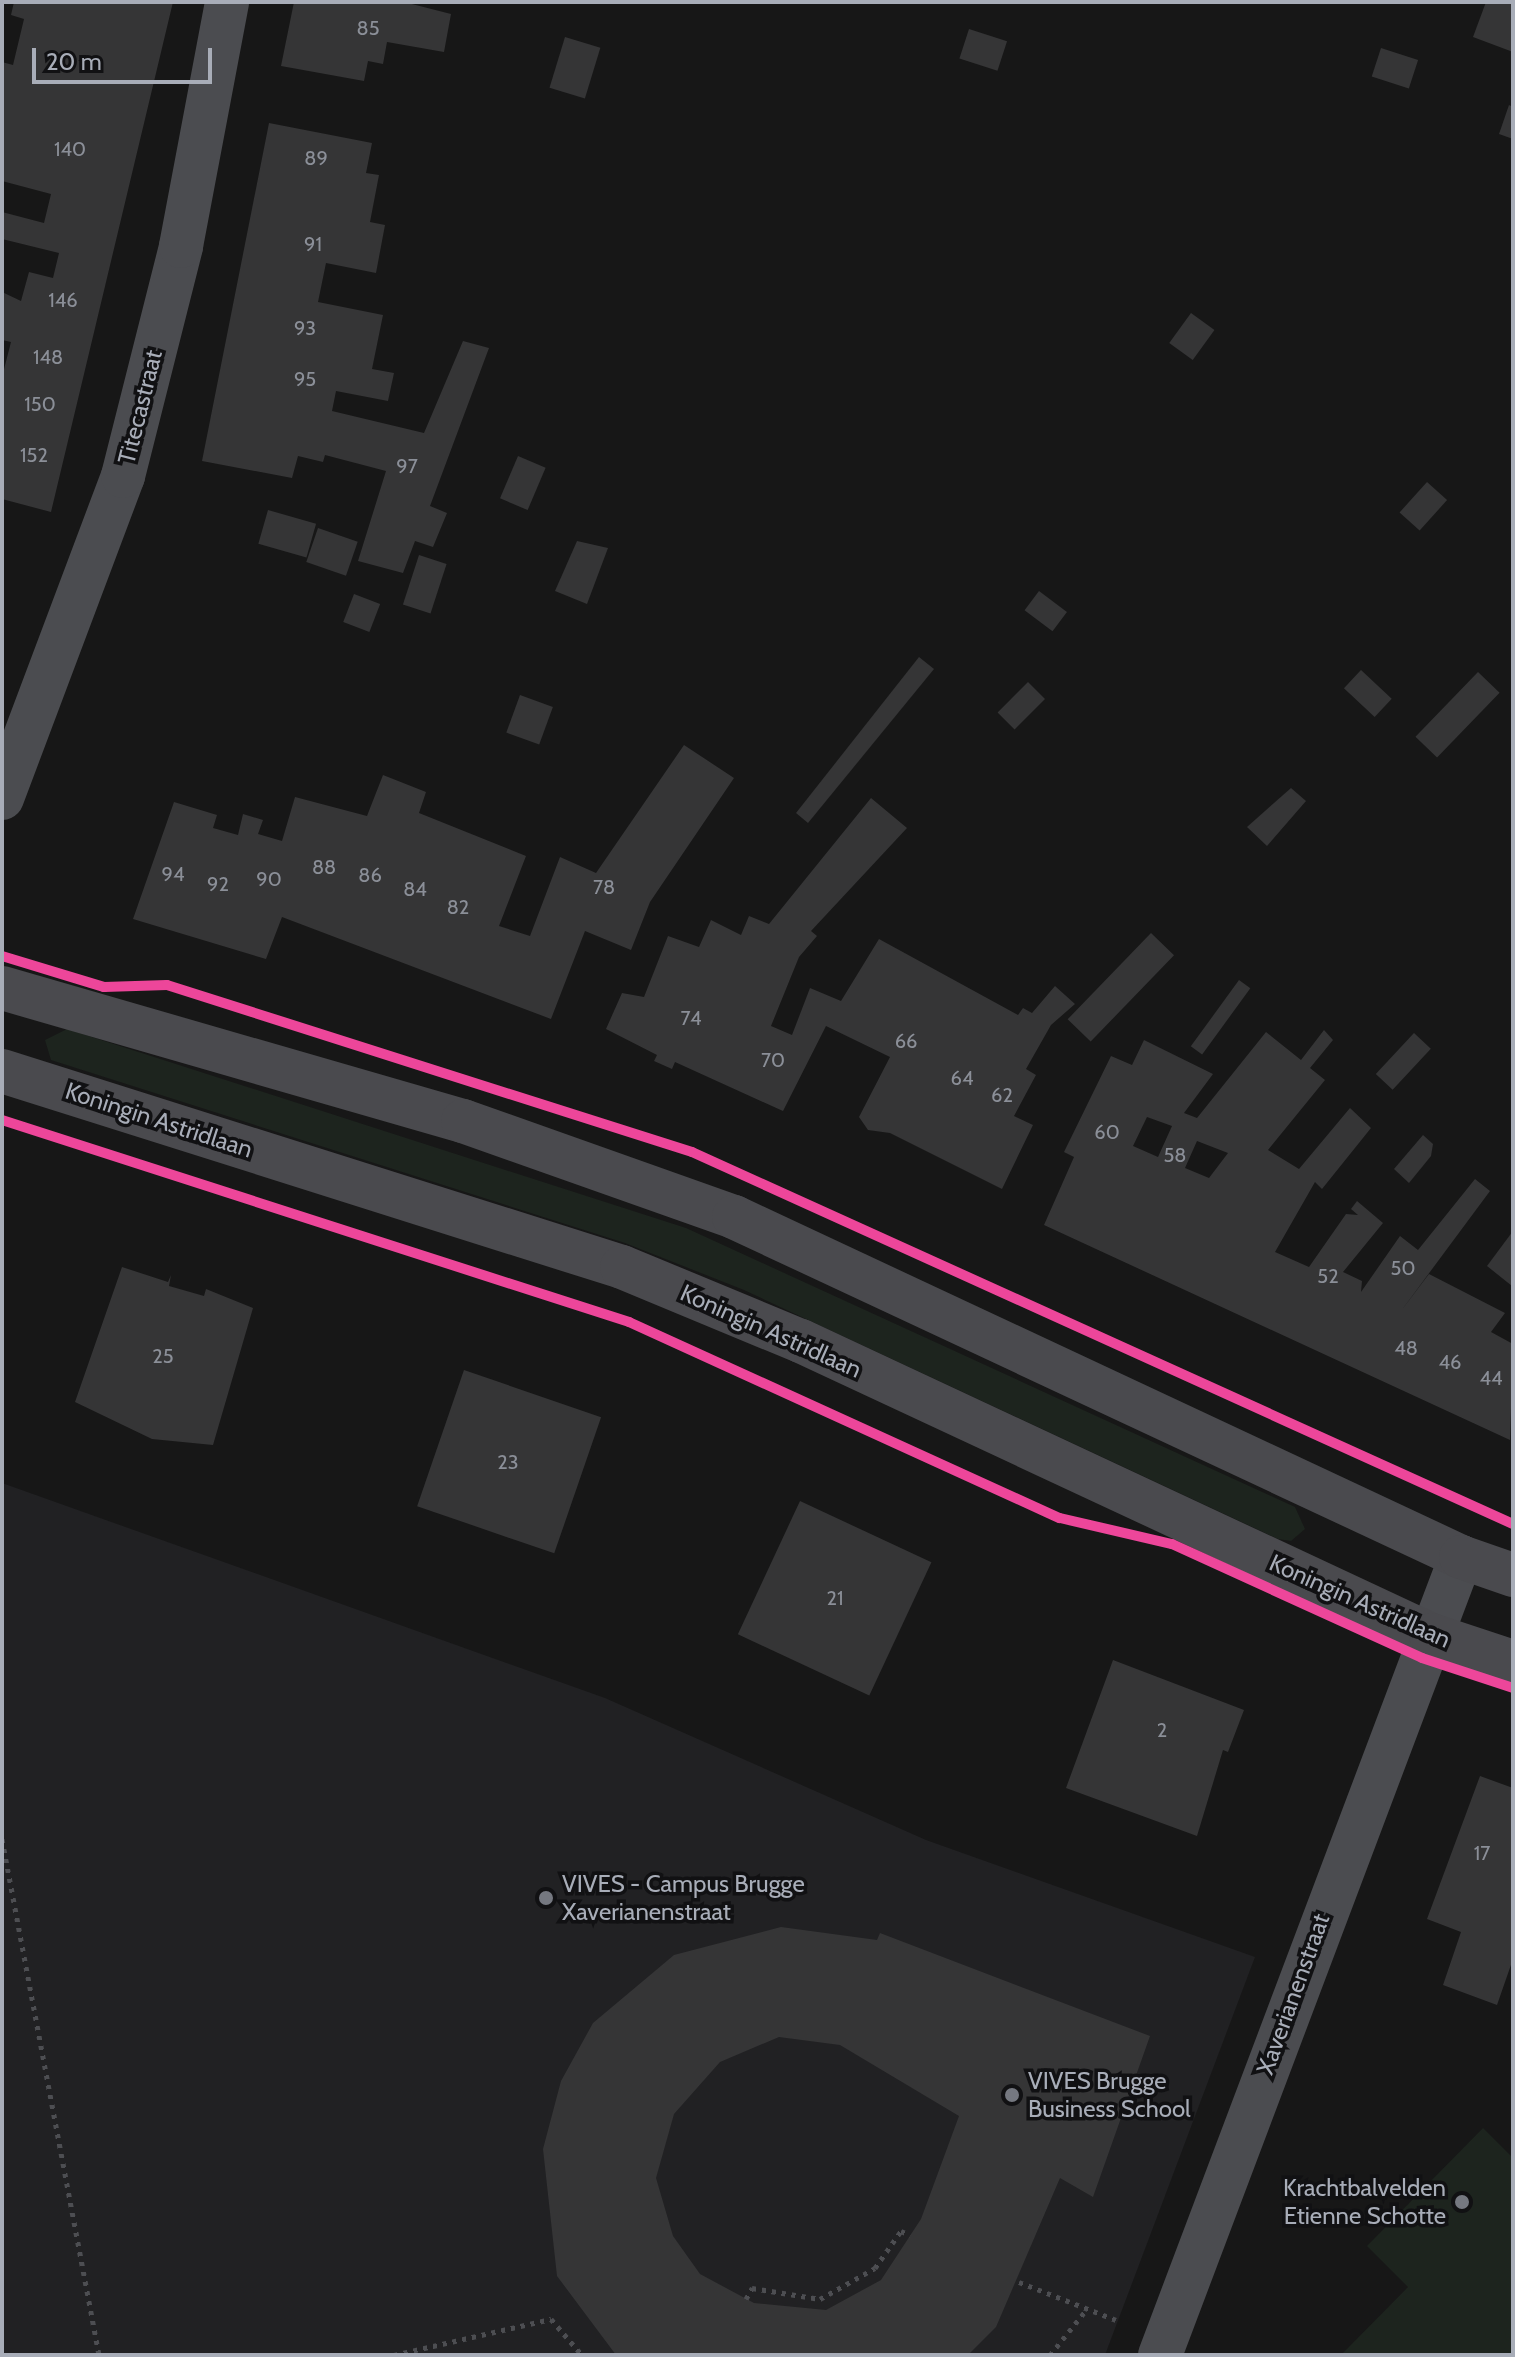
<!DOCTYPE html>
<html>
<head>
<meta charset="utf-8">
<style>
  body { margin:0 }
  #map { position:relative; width:1515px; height:2357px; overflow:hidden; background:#171717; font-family:Cabin,sans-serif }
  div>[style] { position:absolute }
  .built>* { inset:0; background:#212123 }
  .green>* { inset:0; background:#1d241e }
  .building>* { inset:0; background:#353536; transform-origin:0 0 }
  .path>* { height:5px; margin-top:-2.5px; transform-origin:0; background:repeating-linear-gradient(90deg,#4d4e52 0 4px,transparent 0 10px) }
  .street>* { height:44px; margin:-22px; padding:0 22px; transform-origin:22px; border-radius:22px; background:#4b4c50 }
  .secondary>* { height:44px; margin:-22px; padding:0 22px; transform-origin:22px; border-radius:22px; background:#4a4a4e }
  .cycleway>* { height:10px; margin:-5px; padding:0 5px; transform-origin:5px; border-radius:5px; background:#ed469a }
  .dots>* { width:22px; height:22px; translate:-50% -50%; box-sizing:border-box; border:4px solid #111113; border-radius:50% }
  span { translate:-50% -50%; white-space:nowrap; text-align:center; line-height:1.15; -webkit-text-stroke:7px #111113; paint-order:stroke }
  .number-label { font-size:20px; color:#8b8f98 }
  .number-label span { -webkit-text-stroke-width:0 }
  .street-label { font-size:24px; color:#a8adb8 }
  .poi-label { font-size:24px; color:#a8adb8 }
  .left { translate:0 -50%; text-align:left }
  .right { translate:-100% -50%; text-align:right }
  .frame { position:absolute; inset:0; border:4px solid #a8adb8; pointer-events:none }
  .scale { position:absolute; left:32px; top:48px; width:180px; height:36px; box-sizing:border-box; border:4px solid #a8adb8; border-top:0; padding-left:10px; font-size:24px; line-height:28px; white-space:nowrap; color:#a8adb8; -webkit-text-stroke:6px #111113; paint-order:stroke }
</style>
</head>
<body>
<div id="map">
  <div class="built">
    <i style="clip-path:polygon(2px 1483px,605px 1698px,926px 1840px,1255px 1957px,1105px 2355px,2px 2355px)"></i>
  </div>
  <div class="green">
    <i style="clip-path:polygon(67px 1029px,686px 1228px,1295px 1507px,1305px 1529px,1291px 1541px,1278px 1539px,744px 1290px,625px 1243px,51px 1060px,45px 1040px)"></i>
    <i style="clip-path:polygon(1483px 2128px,1513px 2158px,1513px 2355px,1341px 2355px,1408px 2287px,1367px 2246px)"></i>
  </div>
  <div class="building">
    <i style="clip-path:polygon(14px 2px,173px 2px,51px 512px,2px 499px,2px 377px,11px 342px,2px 340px,2px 292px,21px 301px,29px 272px,53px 278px,59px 253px,2px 239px,2px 212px,44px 223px,51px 194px,2px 181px,2px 62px,13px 65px,24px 19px,11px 15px)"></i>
    <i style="clip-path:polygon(294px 2px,404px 2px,451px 14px,444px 52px,387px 42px,383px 64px,368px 61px,364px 81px,281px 66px)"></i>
    <i style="clip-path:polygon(1486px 2px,1513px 2px,1513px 52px,1473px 37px)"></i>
    <i style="left:969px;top:29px;width:40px;height:31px;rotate:18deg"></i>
    <i style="left:565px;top:37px;width:37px;height:53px;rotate:17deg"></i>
    <i style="left:1381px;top:48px;width:39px;height:30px;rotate:18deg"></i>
    <i style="clip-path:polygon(1509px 105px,1513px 107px,1513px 139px,1499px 134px)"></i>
    <i style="clip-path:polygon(269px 123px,372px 143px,366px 173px,379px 175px,370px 222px,385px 225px,376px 273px,326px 263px,318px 302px,383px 315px,372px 369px,394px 373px,388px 401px,336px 391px,332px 411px,424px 433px,463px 341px,489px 348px,430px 506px,447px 513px,433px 547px,415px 541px,403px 573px,358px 561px,386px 471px,325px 455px,323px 462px,298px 456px,292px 478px,202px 461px)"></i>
    <i style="left:1191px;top:313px;width:29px;height:37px;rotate:36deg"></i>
    <i style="left:518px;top:456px;width:30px;height:46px;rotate:23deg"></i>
    <i style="left:1427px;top:482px;width:27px;height:41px;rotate:42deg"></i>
    <i style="left:268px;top:510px;width:50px;height:35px;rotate:16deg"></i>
    <i style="left:318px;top:528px;width:42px;height:36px;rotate:19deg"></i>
    <i style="clip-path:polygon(577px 541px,608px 548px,587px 604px,555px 591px)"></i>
    <i style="left:419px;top:555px;width:29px;height:52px;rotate:18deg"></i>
    <i style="left:1039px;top:591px;width:35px;height:24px;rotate:37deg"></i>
    <i style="left:354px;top:594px;width:28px;height:30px;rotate:21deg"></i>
    <i style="clip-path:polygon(919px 657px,934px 669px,808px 823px,796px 813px)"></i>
    <i style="left:1361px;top:670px;width:42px;height:25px;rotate:43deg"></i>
    <i style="left:1478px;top:672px;width:30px;height:90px;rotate:44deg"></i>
    <i style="left:1028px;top:682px;width:24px;height:43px;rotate:45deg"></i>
    <i style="left:520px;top:695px;width:35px;height:40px;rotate:20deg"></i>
    <i style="clip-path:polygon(684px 745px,734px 778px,650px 902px,631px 950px,585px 931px,551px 1019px,282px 917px,266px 959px,133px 919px,174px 802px,217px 815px,213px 828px,238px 835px,243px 814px,263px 820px,258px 834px,282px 841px,295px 797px,367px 816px,383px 775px,426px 792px,419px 813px,526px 856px,499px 926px,530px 936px,560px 857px,596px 873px)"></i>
    <i style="clip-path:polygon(1291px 788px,1306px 801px,1267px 846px,1247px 827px)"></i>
    <i style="clip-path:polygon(871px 798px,907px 828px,811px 931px,817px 936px,799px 957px,771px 1026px,792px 1035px,810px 988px,841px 1001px,879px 939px,1018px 1015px,1023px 1008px,1032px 1013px,1055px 986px,1075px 1004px,1051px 1025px,1026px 1069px,1036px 1075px,1014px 1116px,1033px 1125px,1002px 1189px,890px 1133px,868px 1130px,859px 1117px,890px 1057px,826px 1026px,783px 1111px,675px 1062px,672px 1069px,654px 1061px,657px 1055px,606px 1029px,622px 993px,644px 997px,668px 936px,699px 947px,711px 920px,741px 935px,749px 916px,769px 924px)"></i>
    <i style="left:1151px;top:933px;width:32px;height:120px;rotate:44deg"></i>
    <i style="left:1239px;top:980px;width:14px;height:82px;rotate:36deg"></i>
    <i style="clip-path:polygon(evenodd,1324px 1030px,1333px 1040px,1310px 1068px,1325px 1080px,1268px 1150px,1299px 1169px,1350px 1108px,1371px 1128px,1322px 1189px,1315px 1182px,1275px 1252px,1309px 1267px,1346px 1214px,1358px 1215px,1351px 1209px,1357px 1201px,1383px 1223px,1343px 1272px,1362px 1281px,1361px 1292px,1400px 1236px,1418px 1250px,1475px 1179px,1490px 1191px,1401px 1311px,1429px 1274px,1505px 1313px,1491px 1332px,1513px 1344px,1510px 1440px,1044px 1225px,1074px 1157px,1064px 1152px,1111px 1056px,1132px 1065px,1144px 1040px,1213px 1074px,1184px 1113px,1197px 1118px,1266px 1032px,1301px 1060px,1324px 1030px,1147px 1117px,1172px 1126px,1158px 1157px,1133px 1146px,1147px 1117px,1324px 1030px,1197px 1141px,1228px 1153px,1209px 1178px,1185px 1168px,1197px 1141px)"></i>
    <i style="left:1414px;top:1033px;width:23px;height:56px;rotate:43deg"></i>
    <i style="clip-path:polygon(1423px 1135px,1433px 1144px,1431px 1156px,1409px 1183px,1394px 1169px)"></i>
    <i style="clip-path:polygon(1513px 1231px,1513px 1284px,1512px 1286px,1487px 1266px)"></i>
    <i style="clip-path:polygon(122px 1267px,168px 1282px,171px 1275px,169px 1286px,204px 1296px,206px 1289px,253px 1308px,213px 1445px,152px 1439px,75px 1402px)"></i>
    <i style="left:464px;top:1370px;width:145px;height:144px;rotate:19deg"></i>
    <i style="left:800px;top:1501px;width:145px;height:147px;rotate:25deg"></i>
    <i style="clip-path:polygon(1113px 1660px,1244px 1710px,1228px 1752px,1223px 1750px,1197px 1836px,1066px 1788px)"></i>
    <i style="clip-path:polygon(1480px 1776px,1513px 1788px,1513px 1959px,1497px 2005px,1443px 1985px,1461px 1932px,1427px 1919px)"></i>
    <i style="clip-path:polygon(evenodd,781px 1927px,877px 1940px,880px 1933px,1150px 2036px,1093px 2197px,1060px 2178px,996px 2327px,968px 2355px,616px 2355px,557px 2276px,543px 2149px,561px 2081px,593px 2023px,674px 1955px,781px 1927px,779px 2037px,840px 2045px,959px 2116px,921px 2219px,881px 2280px,826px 2310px,754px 2303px,700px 2274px,673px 2236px,656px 2178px,674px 2114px,720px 2062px,779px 2037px)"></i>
  </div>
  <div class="path">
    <i style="left:2px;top:1839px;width:525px;rotate:79.35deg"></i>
    <i style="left:1019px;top:2282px;width:104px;rotate:21.4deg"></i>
    <i style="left:746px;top:2299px;width:13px;rotate:-61deg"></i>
    <i style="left:752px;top:2288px;width:69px;rotate:9.2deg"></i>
    <i style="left:820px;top:2299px;width:63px;rotate:-29.4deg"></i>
    <i style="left:875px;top:2268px;width:45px;rotate:-54.9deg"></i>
    <i style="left:901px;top:2231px;width:10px;rotate:24deg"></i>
    <i style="left:394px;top:2355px;width:161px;rotate:-12.9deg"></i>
    <i style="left:551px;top:2319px;width:48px;rotate:49.3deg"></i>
    <i style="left:1050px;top:2355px;width:59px;rotate:-51.2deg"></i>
  </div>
  <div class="street">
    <i style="left:2px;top:798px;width:344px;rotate:-69.4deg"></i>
    <i style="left:123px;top:476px;width:237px;rotate:-75.8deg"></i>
    <i style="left:181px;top:246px;width:248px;rotate:-79.3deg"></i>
    <i style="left:1160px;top:2355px;width:853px;rotate:-69.33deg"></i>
  </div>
  <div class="secondary">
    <i style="left:2px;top:988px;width:480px;rotate:16.1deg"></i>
    <i style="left:463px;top:1121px;width:288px;rotate:19.5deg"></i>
    <i style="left:734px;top:1217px;width:803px;rotate:25.06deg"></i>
    <i style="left:1461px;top:1557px;width:55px;rotate:19.1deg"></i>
    <i style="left:2px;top:1071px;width:650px;rotate:17.54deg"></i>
    <i style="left:622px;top:1267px;width:194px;rotate:22.5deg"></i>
    <i style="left:801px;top:1341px;width:695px;rotate:25.02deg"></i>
    <i style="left:1431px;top:1635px;width:86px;rotate:18.2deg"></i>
  </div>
  <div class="cycleway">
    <i style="left:2px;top:956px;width:107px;rotate:16.9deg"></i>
    <i style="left:104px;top:987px;width:63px;rotate:-1.8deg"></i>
    <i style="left:167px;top:985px;width:551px;rotate:17.65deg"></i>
    <i style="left:692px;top:1152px;width:901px;rotate:24.38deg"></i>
    <i style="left:2px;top:1120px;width:659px;rotate:17.86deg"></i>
    <i style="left:629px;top:1322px;width:473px;rotate:24.5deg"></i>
    <i style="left:1060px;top:1518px;width:115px;rotate:13.1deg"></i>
    <i style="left:1172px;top:1544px;width:275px;rotate:24.5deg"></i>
    <i style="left:1422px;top:1658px;width:96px;rotate:18.2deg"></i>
  </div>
  <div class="dots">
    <i style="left:546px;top:1898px;background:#757880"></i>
    <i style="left:1012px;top:2095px;background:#757880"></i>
    <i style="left:1462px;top:2202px;background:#757880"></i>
  </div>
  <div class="number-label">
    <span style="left:368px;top:28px">85</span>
    <span style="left:70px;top:149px">140</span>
    <span style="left:316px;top:158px">89</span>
    <span style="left:313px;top:244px">91</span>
    <span style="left:63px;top:300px">146</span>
    <span style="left:305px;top:328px">93</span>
    <span style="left:48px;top:357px">148</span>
    <span style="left:305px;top:379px">95</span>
    <span style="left:40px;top:404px">150</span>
    <span style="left:34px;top:455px">152</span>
    <span style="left:407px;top:466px">97</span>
    <span style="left:324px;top:867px">88</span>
    <span style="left:173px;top:874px">94</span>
    <span style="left:370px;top:875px">86</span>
    <span style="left:269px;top:879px">90</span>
    <span style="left:218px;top:884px">92</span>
    <span style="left:604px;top:887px">78</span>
    <span style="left:415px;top:889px">84</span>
    <span style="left:458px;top:907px">82</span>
    <span style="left:691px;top:1018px">74</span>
    <span style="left:906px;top:1041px">66</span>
    <span style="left:773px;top:1060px">70</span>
    <span style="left:962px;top:1078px">64</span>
    <span style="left:1002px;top:1095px">62</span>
    <span style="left:1107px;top:1132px">60</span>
    <span style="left:1175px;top:1155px">58</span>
    <span style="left:1403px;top:1268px">50</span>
    <span style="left:1328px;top:1276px">52</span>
    <span style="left:1406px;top:1348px">48</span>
    <span style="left:163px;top:1356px">25</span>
    <span style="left:1450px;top:1362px">46</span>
    <span style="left:1491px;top:1378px">44</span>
    <span style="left:508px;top:1462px">23</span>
    <span style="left:835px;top:1598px">21</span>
    <span style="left:1162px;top:1730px">2</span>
    <span style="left:1482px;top:1853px">17</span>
  </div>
  <div class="street-label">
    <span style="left:140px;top:407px;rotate:-76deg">Titecastraat</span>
    <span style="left:159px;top:1120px;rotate:18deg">Koningin Astridlaan</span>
    <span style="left:771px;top:1331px;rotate:24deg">Koningin Astridlaan</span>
    <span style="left:1360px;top:1601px;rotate:24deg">Koningin Astridlaan</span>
    <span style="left:1293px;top:1994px;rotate:-70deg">Xaverianenstraat</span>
  </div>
  <div class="poi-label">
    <span class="left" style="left:562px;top:1898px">VIVES - Campus Brugge<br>Xaverianenstraat</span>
    <span class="left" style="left:1028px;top:2095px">VIVES Brugge<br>Business School</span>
    <span class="right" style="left:1446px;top:2202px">Krachtbalvelden<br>Etienne Schotte</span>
  </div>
  <div class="frame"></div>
  <div class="scale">20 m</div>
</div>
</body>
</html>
